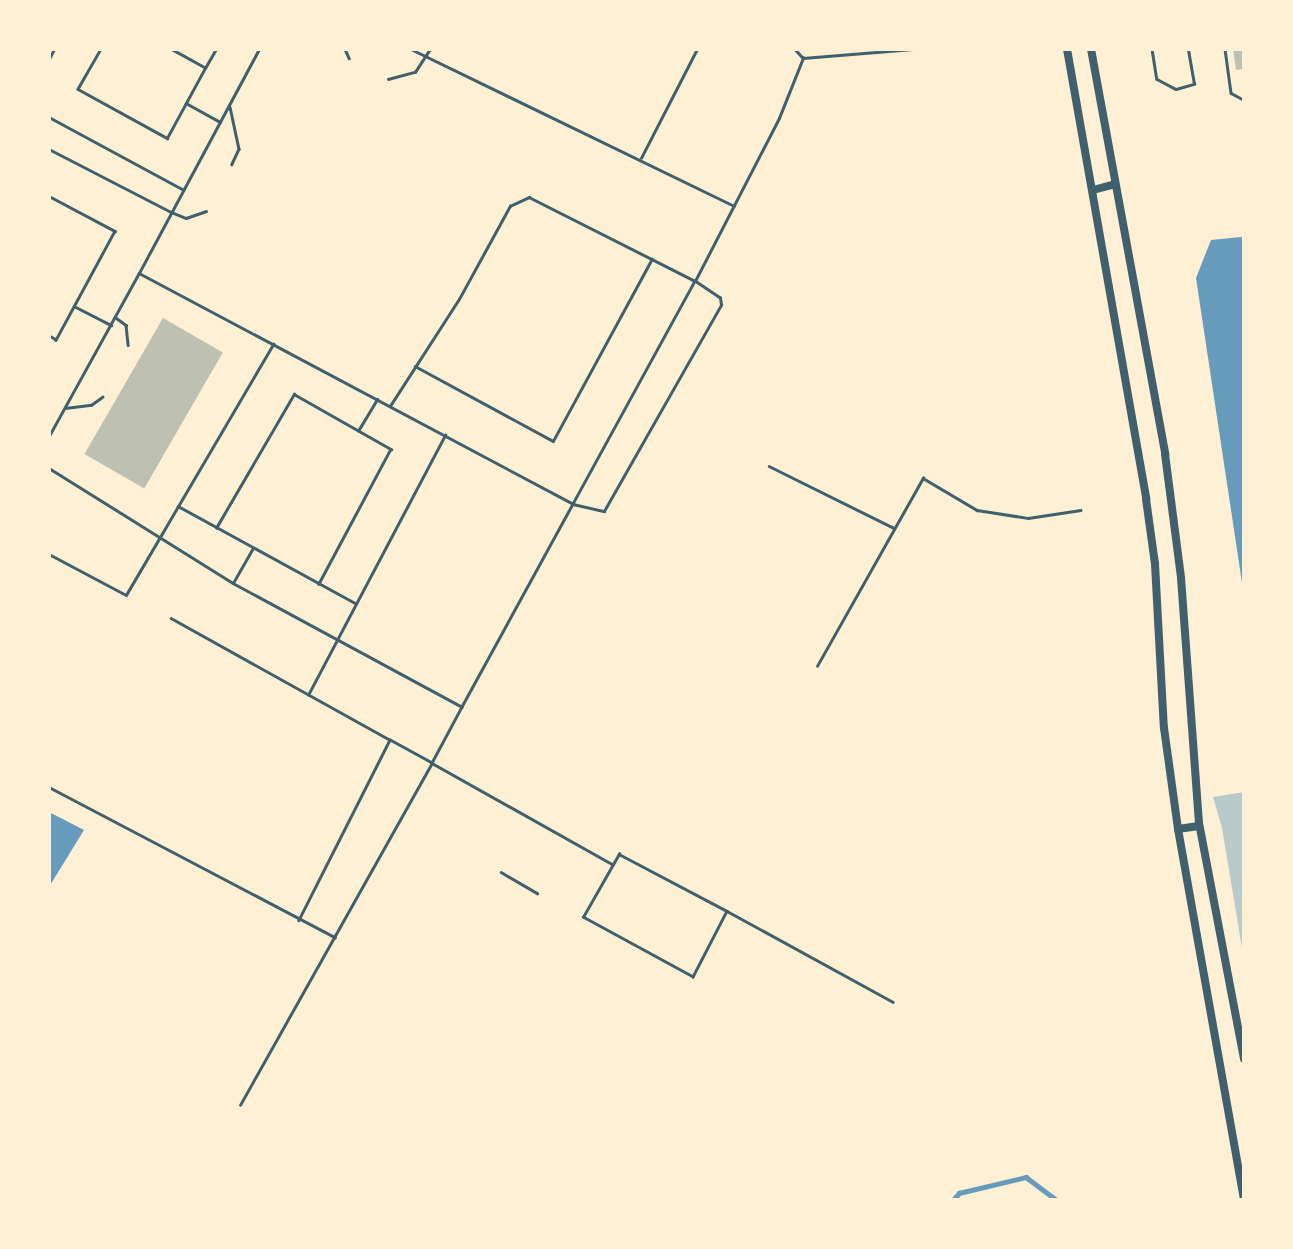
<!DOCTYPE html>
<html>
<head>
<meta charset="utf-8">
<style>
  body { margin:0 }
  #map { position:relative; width:1293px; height:1249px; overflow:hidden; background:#fdf0d5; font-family:Manrope,sans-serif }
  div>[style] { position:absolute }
  .green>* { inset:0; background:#b9caca }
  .water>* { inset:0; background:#669bbc }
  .stream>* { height:4.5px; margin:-2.25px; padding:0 2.25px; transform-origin:2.25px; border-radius:2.25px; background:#669bbc }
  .building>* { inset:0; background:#bec0b2; transform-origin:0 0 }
  .service>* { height:2.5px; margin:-1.25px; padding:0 1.25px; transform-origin:1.25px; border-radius:1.25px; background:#3f606c }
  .tertiary>* { height:8px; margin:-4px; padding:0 4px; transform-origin:4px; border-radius:4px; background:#3f606c }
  span { translate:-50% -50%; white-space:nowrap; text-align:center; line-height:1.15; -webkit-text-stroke:7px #fdf0d5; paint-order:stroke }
  .frame { position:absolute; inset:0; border:51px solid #fdf0d5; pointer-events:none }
</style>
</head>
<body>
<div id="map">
  <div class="green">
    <i style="clip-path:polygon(1244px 792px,1244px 960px,1222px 828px,1213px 797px)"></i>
  </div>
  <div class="water">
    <i style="clip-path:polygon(1241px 237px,1244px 239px,1244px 596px,1196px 278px,1211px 240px)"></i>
    <i style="clip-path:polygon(49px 812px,84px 830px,49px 887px)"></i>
  </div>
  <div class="stream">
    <i style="left:953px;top:1200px;width:9px;rotate:-49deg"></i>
    <i style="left:959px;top:1193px;width:69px;rotate:-13.4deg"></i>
    <i style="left:1026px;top:1177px;width:38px;rotate:37deg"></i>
  </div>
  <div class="building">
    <i style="clip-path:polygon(1233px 49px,1244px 49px,1244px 69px,1236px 70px)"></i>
    <i style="left:163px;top:318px;width:69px;height:157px;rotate:30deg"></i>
  </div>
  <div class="service">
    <i style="left:101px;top:49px;width:46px;rotate:119.9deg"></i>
    <i style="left:78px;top:89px;width:102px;rotate:28.8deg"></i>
    <i style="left:167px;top:138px;width:80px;rotate:-61.5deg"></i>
    <i style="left:205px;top:68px;width:39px;rotate:-151deg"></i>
    <i style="left:345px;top:49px;width:10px;rotate:66deg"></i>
    <i style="left:411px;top:49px;width:359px;rotate:25.9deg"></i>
    <i style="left:795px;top:49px;width:12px;rotate:48deg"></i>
    <i style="left:1152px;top:49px;width:30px;rotate:81deg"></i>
    <i style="left:1157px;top:79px;width:21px;rotate:28deg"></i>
    <i style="left:1176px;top:89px;width:19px;rotate:-16deg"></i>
    <i style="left:1194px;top:84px;width:36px;rotate:-100deg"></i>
    <i style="left:1225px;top:49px;width:44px;rotate:82.2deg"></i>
    <i style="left:1231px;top:93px;width:15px;rotate:28deg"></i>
    <i style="left:49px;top:59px;width:11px;rotate:-63deg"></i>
    <i style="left:205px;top:68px;width:22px;rotate:-60deg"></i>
    <i style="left:388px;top:79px;width:28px;rotate:-15deg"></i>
    <i style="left:415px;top:72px;width:27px;rotate:-57deg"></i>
    <i style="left:186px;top:103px;width:39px;rotate:29deg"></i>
    <i style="left:230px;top:107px;width:43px;rotate:77.9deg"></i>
    <i style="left:239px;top:149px;width:17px;rotate:115deg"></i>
    <i style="left:49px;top:117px;width:153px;rotate:28.4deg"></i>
    <i style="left:49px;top:149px;width:137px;rotate:27.3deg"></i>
    <i style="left:171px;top:212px;width:16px;rotate:22deg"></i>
    <i style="left:186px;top:218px;width:21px;rotate:-19deg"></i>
    <i style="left:641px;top:158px;width:123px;rotate:-62.8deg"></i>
    <i style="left:49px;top:196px;width:75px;rotate:27.9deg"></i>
    <i style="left:115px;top:231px;width:124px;rotate:118.4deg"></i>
    <i style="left:56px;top:340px;width:8px;rotate:-150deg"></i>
    <i style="left:139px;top:273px;width:254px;rotate:-61.8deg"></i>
    <i style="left:74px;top:306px;width:42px;rotate:27.2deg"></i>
    <i style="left:115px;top:317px;width:14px;rotate:36deg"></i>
    <i style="left:126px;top:325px;width:20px;rotate:84deg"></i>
    <i style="left:415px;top:366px;width:157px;rotate:28.5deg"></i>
    <i style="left:553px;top:441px;width:207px;rotate:-61.5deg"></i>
    <i style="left:390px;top:406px;width:127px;rotate:-57.2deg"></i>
    <i style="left:459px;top:299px;width:106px;rotate:-61.3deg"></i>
    <i style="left:510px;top:206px;width:21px;rotate:-25deg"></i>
    <i style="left:529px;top:197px;width:186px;rotate:26.8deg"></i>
    <i style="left:695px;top:281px;width:183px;rotate:-62.7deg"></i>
    <i style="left:779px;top:118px;width:65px;rotate:-68.2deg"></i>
    <i style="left:803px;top:58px;width:110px;rotate:-4.7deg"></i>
    <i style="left:65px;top:408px;width:26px;rotate:-7deg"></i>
    <i style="left:91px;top:405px;width:14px;rotate:-36deg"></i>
    <i style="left:358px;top:431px;width:37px;rotate:-59deg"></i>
    <i style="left:49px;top:436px;width:186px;rotate:-61.1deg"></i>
    <i style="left:139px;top:273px;width:492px;rotate:28deg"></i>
    <i style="left:573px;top:504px;width:32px;rotate:13deg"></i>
    <i style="left:604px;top:511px;width:237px;rotate:-60.4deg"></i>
    <i style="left:721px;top:305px;width:7px;rotate:-98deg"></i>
    <i style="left:720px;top:298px;width:30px;rotate:-146deg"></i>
    <i style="left:695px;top:281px;width:254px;rotate:118.7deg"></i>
    <i style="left:573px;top:504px;width:231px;rotate:118.7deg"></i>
    <i style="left:462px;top:707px;width:64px;rotate:118.2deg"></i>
    <i style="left:432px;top:763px;width:48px;rotate:-151.3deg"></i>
    <i style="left:390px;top:740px;width:202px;rotate:116.8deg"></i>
    <i style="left:769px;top:466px;width:140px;rotate:26.4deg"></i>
    <i style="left:49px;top:468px;width:217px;rotate:32deg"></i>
    <i style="left:233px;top:583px;width:260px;rotate:28.4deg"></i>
    <i style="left:178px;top:506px;width:202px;rotate:28.7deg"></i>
    <i style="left:216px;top:528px;width:155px;rotate:-59.8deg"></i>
    <i style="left:294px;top:394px;width:112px;rotate:29.6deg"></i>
    <i style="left:391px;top:449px;width:153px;rotate:118.1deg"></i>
    <i style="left:49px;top:554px;width:87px;rotate:28deg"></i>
    <i style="left:126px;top:595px;width:291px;rotate:-59.6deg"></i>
    <i style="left:233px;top:583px;width:40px;rotate:-60.3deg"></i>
    <i style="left:171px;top:618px;width:251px;rotate:29.1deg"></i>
    <i style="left:817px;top:666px;width:216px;rotate:-60.6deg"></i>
    <i style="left:923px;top:478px;width:63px;rotate:30.7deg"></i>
    <i style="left:977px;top:510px;width:52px;rotate:8.9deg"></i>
    <i style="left:1028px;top:518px;width:53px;rotate:-8.7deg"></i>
    <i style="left:308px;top:695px;width:294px;rotate:-62.2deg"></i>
    <i style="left:49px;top:787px;width:323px;rotate:27.7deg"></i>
    <i style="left:501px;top:872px;width:42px;rotate:30.3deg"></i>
    <i style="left:727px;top:911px;width:74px;rotate:117.3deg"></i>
    <i style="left:693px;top:977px;width:125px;rotate:-151.4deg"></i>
    <i style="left:583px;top:917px;width:73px;rotate:-60.3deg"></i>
    <i style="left:619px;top:854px;width:122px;rotate:27.8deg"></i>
    <i style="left:727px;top:911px;width:189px;rotate:28.7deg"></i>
    <i style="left:240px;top:1105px;width:392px;rotate:-60.7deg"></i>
    <i style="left:432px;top:763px;width:206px;rotate:29.3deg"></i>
  </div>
  <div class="tertiary">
    <i style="left:1067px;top:49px;width:457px;rotate:80deg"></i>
    <i style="left:1146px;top:499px;width:66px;rotate:82.1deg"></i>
    <i style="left:1155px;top:564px;width:164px;rotate:86.9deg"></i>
    <i style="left:1164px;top:728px;width:102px;rotate:82.1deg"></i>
    <i style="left:1178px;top:829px;width:376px;rotate:79.9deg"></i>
    <i style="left:1091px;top:49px;width:412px;rotate:79.6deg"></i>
    <i style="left:1165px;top:454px;width:125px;rotate:82.6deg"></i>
    <i style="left:1181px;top:578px;width:246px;rotate:85.8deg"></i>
    <i style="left:1199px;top:823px;width:240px;rotate:79.2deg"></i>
    <i style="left:1093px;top:190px;width:23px;rotate:-15deg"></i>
    <i style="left:1178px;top:829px;width:21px;rotate:-8deg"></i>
  </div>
  <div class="frame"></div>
</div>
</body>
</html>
